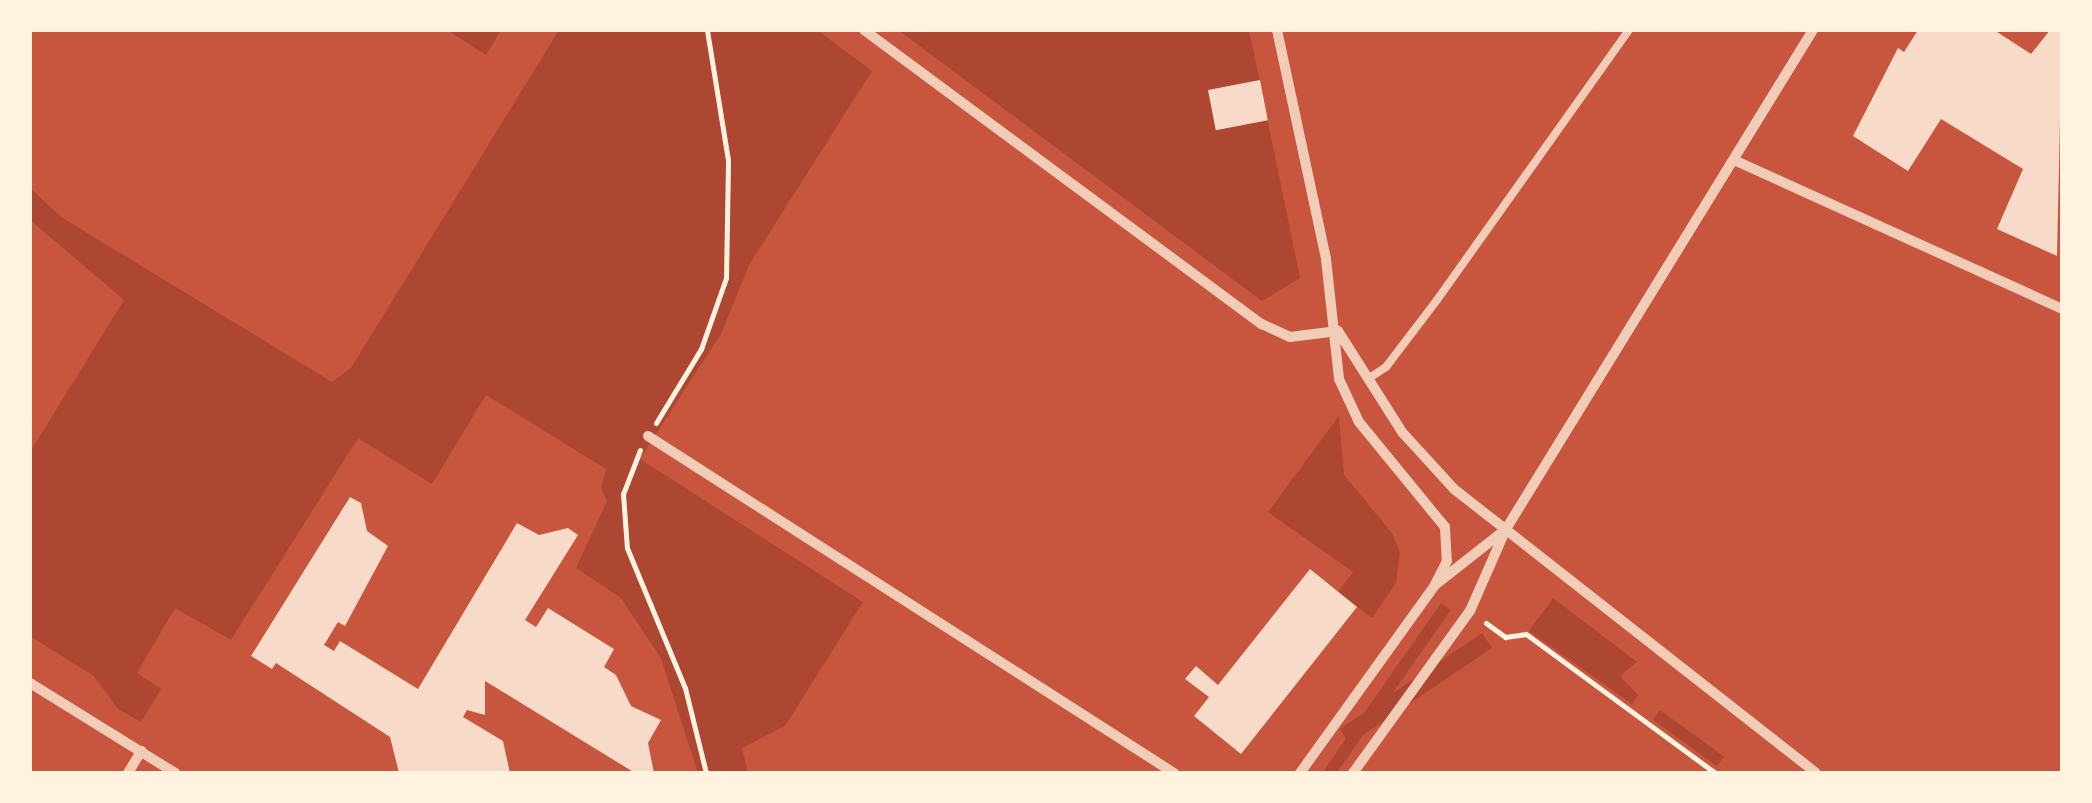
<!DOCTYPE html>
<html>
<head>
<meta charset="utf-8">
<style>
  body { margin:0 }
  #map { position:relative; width:2092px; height:803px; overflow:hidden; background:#c8553d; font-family:Lora,serif }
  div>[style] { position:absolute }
  .green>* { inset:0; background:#ae4732; transform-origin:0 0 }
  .building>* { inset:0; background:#f7dbc8; transform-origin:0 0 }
  .path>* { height:5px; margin:-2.5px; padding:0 2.5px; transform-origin:2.5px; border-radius:2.5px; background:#fff3e0 }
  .service>* { height:8px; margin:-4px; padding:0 4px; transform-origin:4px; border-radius:4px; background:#f1ccb7 }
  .minor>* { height:10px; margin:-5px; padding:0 5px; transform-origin:5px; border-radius:5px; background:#f1ccb7 }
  span { translate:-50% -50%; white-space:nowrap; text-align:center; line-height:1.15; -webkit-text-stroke:8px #fff3e0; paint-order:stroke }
  .frame { position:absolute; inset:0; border:32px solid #fff3e0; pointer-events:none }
</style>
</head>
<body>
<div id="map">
  <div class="green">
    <i style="clip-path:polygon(447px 30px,501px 30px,486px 55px)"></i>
    <i style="clip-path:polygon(559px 30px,817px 30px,872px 71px,749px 265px,722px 332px,640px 459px,863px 602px,785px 726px,742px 748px,748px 773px,698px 773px,661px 658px,621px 598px,576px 568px,607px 501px,601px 488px,606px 469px,486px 395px,432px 484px,358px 438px,231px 640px,175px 608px,137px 673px,161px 689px,141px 722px,118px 709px,94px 676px,30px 636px,30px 452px,124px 300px,30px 220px,30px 188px,61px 217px,332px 382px,351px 368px)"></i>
    <i style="clip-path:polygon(898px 30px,1249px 30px,1300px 278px,1262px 301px)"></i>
    <i style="clip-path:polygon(1339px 416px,1344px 475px,1392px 533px,1400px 553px,1396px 583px,1372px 618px,1338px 592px,1353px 572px,1268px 512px)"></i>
    <i style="clip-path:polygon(1553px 598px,1637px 662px,1620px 676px,1638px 695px,1632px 704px,1529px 631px)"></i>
    <i style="left:1441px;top:603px;width:12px;height:209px;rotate:35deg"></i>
    <i style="left:1482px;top:633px;width:18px;height:172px;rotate:56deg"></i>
    <i style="left:1660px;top:710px;width:79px;height:12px;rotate:36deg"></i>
  </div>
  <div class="building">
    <i style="clip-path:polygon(1918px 30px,1994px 30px,2031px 54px,2050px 30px,2062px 30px,2057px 256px,1997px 229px,2023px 169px,1941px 119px,1908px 171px,1853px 136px,1898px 48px,1904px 52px)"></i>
    <i style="left:1260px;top:80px;width:41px;height:53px;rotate:79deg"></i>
    <i style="clip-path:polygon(350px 497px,361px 503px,367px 531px,388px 546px,345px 626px,338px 622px,324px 645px,334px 651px,340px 641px,418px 689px,517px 523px,539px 535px,568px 528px,578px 535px,525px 620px,536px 627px,548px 608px,614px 649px,604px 667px,616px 675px,631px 706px,661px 720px,648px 743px,654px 773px,635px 773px,485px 681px,485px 715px,467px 710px,463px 717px,503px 741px,510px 773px,399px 773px,390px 737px,276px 663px,272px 669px,251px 656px)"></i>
    <i style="clip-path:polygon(1310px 569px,1357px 607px,1241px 754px,1194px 716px,1209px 697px,1185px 679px,1196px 666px,1218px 685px)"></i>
  </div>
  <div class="path">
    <i style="left:656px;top:423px;width:87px;rotate:-58.7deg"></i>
    <i style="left:701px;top:349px;width:75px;rotate:-70.6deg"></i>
    <i style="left:726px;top:278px;width:118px;rotate:-89deg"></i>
    <i style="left:728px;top:160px;width:132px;rotate:-99.2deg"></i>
    <i style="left:640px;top:450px;width:47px;rotate:111.1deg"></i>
    <i style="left:623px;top:494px;width:54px;rotate:85.8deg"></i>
    <i style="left:627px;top:548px;width:152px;rotate:67.5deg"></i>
    <i style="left:685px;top:688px;width:88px;rotate:76.1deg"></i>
    <i style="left:1486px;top:623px;width:24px;rotate:36deg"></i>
    <i style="left:1505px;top:637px;width:21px;rotate:-8deg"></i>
    <i style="left:1526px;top:634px;width:235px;rotate:36.3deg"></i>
  </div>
  <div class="service">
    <i style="left:1368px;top:379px;width:22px;rotate:-34deg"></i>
    <i style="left:1386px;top:367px;width:84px;rotate:-52.7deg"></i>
    <i style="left:1437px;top:300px;width:331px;rotate:-54.6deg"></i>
  </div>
  <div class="minor">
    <i style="left:864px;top:30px;width:495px;rotate:36.5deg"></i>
    <i style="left:1262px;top:324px;width:31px;rotate:25deg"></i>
    <i style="left:1290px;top:337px;width:48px;rotate:-7.1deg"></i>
    <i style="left:1277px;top:30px;width:234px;rotate:77.9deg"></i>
    <i style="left:1326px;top:259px;width:121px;rotate:83.8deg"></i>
    <i style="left:1339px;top:379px;width:47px;rotate:65.1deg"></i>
    <i style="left:1359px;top:422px;width:136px;rotate:50.7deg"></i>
    <i style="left:1445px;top:527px;width:34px;rotate:87deg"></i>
    <i style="left:1447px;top:561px;width:27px;rotate:117deg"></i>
    <i style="left:1734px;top:160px;width:360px;rotate:24.4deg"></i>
    <i style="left:1338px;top:331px;width:120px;rotate:57.6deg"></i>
    <i style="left:1402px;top:432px;width:77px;rotate:47.6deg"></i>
    <i style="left:1454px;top:489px;width:460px;rotate:38.1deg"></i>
    <i style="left:648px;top:436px;width:625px;rotate:32.65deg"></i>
    <i style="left:30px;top:683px;width:171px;rotate:31.8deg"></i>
    <i style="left:128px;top:773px;width:26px;rotate:-59deg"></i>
    <i style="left:1300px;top:773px;width:231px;rotate:-54.3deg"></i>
    <i style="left:1435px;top:585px;width:89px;rotate:-38.2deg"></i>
    <i style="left:1353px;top:773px;width:200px;rotate:-54.2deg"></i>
    <i style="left:1470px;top:611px;width:90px;rotate:-66.3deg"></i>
    <i style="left:1506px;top:529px;width:586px;rotate:-58.4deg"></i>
  </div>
  <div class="frame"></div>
</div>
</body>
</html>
